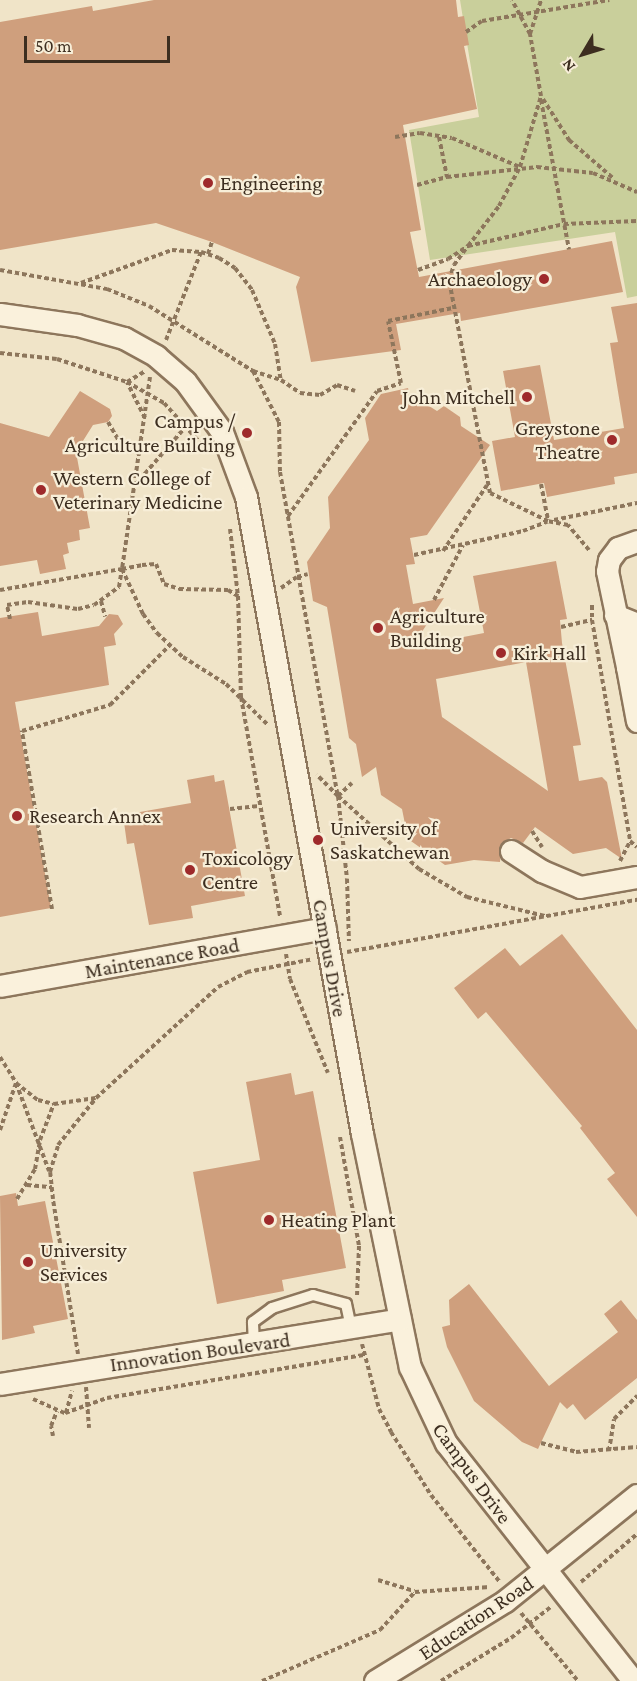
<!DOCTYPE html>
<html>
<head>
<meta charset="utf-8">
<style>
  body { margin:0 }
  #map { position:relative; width:637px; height:1681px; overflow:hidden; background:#f0e4c8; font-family:"Crimson Pro",serif }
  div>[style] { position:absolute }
  .green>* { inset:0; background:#c9cf9b }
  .building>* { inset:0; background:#cf9f7d }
  .path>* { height:4px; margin-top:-2px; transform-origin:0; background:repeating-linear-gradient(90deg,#8d765c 0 4.5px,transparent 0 7.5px) }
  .roads { filter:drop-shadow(2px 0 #8d765c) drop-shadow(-2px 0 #8d765c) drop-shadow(0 2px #8d765c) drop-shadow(0 -2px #8d765c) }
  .lane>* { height:10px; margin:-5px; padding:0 5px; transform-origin:5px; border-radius:5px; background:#faf1dc }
  .street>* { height:21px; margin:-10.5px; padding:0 10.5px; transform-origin:10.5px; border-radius:10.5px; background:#faf1dc }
  .dots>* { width:16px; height:16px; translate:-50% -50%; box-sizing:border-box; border:3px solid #f7eed8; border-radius:50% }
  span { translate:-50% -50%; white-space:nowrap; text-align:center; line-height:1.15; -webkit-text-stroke:4.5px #f7eed8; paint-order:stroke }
  .poi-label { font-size:21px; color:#3d2e20 }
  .left { translate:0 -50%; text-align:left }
  .right { translate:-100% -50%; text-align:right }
  .street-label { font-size:21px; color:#3d2e20 }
  .north { position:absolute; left:553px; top:24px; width:60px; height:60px; -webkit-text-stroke:4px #f7eed8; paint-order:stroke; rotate:232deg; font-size:16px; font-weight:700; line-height:24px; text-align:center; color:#3d2e20 }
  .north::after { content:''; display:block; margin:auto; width:21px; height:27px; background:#3d2e20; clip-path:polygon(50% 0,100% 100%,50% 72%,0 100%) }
  .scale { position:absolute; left:24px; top:36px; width:146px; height:27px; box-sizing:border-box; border:3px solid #3d2e20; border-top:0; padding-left:8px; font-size:18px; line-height:21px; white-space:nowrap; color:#3d2e20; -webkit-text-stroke:4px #f7eed8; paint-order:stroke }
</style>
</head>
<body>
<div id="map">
  <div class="green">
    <i style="clip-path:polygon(460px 0,637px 0,637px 296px,627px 298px,615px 232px,430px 260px,409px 130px,479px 117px)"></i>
  </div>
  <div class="building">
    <i style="clip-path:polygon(154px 0,456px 0,458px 17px,464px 16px,469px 45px,464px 46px,477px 109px,403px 125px,421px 230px,410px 232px,419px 277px,612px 241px,623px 292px,461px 321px,460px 313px,396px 324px,401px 350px,311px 362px,296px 287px,300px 277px,212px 242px,156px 223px,0 250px,0 22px,92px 6px,93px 11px)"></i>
    <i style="clip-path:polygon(637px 303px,637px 473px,614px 477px,615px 484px,547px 497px,544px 483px,501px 491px,492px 441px,515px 437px,503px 371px,540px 365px,554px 440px,624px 428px,610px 343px,618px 342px,611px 307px)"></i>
    <i style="clip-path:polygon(evenodd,408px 388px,412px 403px,421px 401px,437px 411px,444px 406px,460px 417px,461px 426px,490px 445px,427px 535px,410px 538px,415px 564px,406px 565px,413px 604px,444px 598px,412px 647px,484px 633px,473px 576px,556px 561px,567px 619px,560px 620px,562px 643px,581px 745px,573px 746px,579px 781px,602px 777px,607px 782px,622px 859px,606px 848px,573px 854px,535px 827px,523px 843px,511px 838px,501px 844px,500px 862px,474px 860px,445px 865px,408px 839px,402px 809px,381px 795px,376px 767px,362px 777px,356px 744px,349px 738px,327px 607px,313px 601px,307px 562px,330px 528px,328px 497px,369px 440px,365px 418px,381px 394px,408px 388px,526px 662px,548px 791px,442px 717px,436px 679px,526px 662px)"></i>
    <i style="clip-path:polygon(80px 391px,110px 409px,112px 416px,108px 422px,93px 425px,76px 452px,90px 528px,79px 530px,80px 540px,67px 543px,69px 553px,63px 555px,66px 569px,40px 574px,37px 560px,0 566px,0 423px,49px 437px)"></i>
    <i style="clip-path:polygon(38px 612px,42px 636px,99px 626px,109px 614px,118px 615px,123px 624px,114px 634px,116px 645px,104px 647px,109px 685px,15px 702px,51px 908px,0 917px,0 618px)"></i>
    <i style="clip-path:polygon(214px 775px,215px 782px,224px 780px,245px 896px,191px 906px,193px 918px,149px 925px,134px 843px,127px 844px,123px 815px,191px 803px,187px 780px)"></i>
    <i style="clip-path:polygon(562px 934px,637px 1030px,637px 1217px,607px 1179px,615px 1173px,580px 1128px,582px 1126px,486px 1012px,478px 1019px,454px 988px,505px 948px,520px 966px)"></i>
    <i style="clip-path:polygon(291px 1073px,295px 1095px,313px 1091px,346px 1268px,282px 1280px,284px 1291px,217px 1304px,193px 1172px,260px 1160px,246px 1082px)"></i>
    <i style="clip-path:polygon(16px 1193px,18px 1206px,45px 1201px,68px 1319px,33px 1326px,35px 1333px,2px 1340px,0 1196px)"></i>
    <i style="clip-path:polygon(469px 1284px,549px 1386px,618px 1332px,604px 1314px,621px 1300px,637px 1320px,637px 1378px,585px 1420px,573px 1404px,567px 1409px,560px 1402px,538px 1449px,522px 1442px,474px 1401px,447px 1347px,442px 1327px,450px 1325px,449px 1300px)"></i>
  </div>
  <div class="path">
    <i style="left:466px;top:32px;width:19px;rotate:-35deg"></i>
    <i style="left:482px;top:21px;width:129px;rotate:-9.4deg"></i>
    <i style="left:530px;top:34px;width:36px;rotate:-72deg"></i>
    <i style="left:543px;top:99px;width:49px;rotate:57.6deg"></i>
    <i style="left:569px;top:140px;width:58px;rotate:40.8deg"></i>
    <i style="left:541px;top:100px;width:152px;rotate:79.4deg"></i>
    <i style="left:395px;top:137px;width:25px;rotate:-9deg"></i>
    <i style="left:420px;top:133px;width:32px;rotate:9deg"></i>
    <i style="left:452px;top:138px;width:74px;rotate:23.1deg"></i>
    <i style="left:439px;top:137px;width:41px;rotate:78.7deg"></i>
    <i style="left:417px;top:185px;width:31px;rotate:-15deg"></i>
    <i style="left:447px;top:177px;width:91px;rotate:-6.3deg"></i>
    <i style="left:537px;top:167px;width:56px;rotate:6.1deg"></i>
    <i style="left:593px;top:173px;width:48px;rotate:23.4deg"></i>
    <i style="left:208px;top:254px;width:13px;rotate:-72deg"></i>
    <i style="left:0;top:270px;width:109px;rotate:10.1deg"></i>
    <i style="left:107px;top:289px;width:45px;rotate:22deg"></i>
    <i style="left:149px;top:306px;width:123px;rotate:32deg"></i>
    <i style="left:253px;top:371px;width:29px;rotate:18deg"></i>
    <i style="left:281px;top:380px;width:23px;rotate:34deg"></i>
    <i style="left:300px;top:393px;width:20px;rotate:6deg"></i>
    <i style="left:320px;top:395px;width:20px;rotate:-30deg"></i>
    <i style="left:337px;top:385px;width:19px;rotate:18deg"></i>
    <i style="left:418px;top:270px;width:32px;rotate:-20deg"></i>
    <i style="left:448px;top:259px;width:24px;rotate:-33deg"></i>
    <i style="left:468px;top:246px;width:51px;rotate:-52.2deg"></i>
    <i style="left:499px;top:206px;width:44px;rotate:-61.7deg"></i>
    <i style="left:520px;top:167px;width:74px;rotate:-73.5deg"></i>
    <i style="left:541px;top:96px;width:63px;rotate:-100.1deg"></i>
    <i style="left:530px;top:34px;width:38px;rotate:-118deg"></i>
    <i style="left:81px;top:283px;width:97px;rotate:-19.9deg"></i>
    <i style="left:172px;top:250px;width:29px;rotate:4deg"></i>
    <i style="left:201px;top:252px;width:19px;rotate:18deg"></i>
    <i style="left:219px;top:258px;width:19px;rotate:32deg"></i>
    <i style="left:235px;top:268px;width:28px;rotate:52deg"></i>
    <i style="left:252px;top:290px;width:59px;rotate:66.9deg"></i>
    <i style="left:275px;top:344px;width:36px;rotate:81deg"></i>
    <i style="left:166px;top:340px;width:95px;rotate:-68.3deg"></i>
    <i style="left:0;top:353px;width:57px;rotate:6deg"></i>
    <i style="left:57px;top:359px;width:74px;rotate:18.2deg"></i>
    <i style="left:127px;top:382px;width:43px;rotate:29.6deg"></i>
    <i style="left:164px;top:403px;width:61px;rotate:47.7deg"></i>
    <i style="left:253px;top:371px;width:57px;rotate:63deg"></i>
    <i style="left:279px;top:422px;width:50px;rotate:88.9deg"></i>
    <i style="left:280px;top:472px;width:329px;rotate:79.9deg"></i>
    <i style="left:338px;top:796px;width:30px;rotate:-135deg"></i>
    <i style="left:150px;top:377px;width:194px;rotate:98.3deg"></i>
    <i style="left:122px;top:569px;width:50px;rotate:65deg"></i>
    <i style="left:143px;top:614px;width:24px;rotate:54deg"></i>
    <i style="left:157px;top:633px;width:35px;rotate:43deg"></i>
    <i style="left:183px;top:657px;width:51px;rotate:32.1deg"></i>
    <i style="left:226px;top:684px;width:59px;rotate:44.3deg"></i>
    <i style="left:145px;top:418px;width:40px;rotate:-116.6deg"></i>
    <i style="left:127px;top:382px;width:21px;rotate:-31deg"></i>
    <i style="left:108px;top:422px;width:22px;rotate:60deg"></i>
    <i style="left:119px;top:441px;width:23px;rotate:23deg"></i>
    <i style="left:541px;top:484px;width:37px;rotate:79deg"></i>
    <i style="left:135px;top:485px;width:81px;rotate:-49deg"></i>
    <i style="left:288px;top:516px;width:153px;rotate:-54.5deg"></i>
    <i style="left:377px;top:391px;width:25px;rotate:-18deg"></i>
    <i style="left:401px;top:383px;width:63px;rotate:-101.8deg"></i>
    <i style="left:388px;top:321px;width:66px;rotate:-11.3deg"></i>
    <i style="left:554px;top:520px;width:85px;rotate:-11.6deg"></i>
    <i style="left:230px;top:529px;width:67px;rotate:83.2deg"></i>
    <i style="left:238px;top:596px;width:101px;rotate:88.3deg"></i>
    <i style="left:241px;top:697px;width:223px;rotate:79.9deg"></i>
    <i style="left:589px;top:550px;width:33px;rotate:-130deg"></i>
    <i style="left:568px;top:525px;width:20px;rotate:-169deg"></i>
    <i style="left:548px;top:521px;width:64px;rotate:-154.2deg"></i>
    <i style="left:490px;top:493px;width:217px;rotate:-100.9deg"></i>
    <i style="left:449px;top:280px;width:16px;rotate:-72deg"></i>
    <i style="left:454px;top:265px;width:24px;rotate:-54deg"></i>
    <i style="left:468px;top:246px;width:98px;rotate:-12.9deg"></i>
    <i style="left:564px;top:224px;width:73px;rotate:-2.4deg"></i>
    <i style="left:443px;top:551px;width:79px;rotate:-56.3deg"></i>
    <i style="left:414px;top:555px;width:112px;rotate:-12.4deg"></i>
    <i style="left:523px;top:531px;width:26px;rotate:-21deg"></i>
    <i style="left:281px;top:588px;width:19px;rotate:-35deg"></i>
    <i style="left:297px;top:577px;width:11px;rotate:-15deg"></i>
    <i style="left:0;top:590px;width:124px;rotate:-9.8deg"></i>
    <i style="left:434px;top:600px;width:62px;rotate:-62.2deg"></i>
    <i style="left:101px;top:601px;width:16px;rotate:75deg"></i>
    <i style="left:592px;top:605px;width:15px;rotate:90deg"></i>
    <i style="left:592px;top:620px;width:224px;rotate:80.2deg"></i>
    <i style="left:630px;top:841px;width:9px;rotate:41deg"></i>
    <i style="left:10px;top:619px;width:14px;rotate:-102deg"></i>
    <i style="left:7px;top:605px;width:21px;rotate:-8deg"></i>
    <i style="left:28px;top:602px;width:50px;rotate:8deg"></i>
    <i style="left:78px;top:609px;width:16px;rotate:-14deg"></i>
    <i style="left:94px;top:605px;width:31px;rotate:-36deg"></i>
    <i style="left:119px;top:587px;width:18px;rotate:-81deg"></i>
    <i style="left:122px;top:569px;width:20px;rotate:-11deg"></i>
    <i style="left:142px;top:565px;width:14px;rotate:-4deg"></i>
    <i style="left:156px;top:564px;width:22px;rotate:68deg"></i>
    <i style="left:164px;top:584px;width:16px;rotate:18deg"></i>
    <i style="left:179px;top:589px;width:49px;rotate:1.2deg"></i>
    <i style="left:228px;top:590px;width:12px;rotate:31deg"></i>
    <i style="left:561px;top:627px;width:32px;rotate:-13deg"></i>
    <i style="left:338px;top:796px;width:109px;rotate:42deg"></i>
    <i style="left:419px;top:869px;width:56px;rotate:30.3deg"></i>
    <i style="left:467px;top:897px;width:80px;rotate:13.7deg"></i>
    <i style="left:338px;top:796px;width:83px;rotate:83.8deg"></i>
    <i style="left:347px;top:879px;width:62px;rotate:88.2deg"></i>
    <i style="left:338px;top:796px;width:19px;rotate:-43deg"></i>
    <i style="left:230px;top:809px;width:30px;rotate:-6deg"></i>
    <i style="left:532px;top:831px;width:19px;rotate:58deg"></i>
    <i style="left:620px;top:861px;width:22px;rotate:-63deg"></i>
    <i style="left:52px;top:909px;width:181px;rotate:-99.6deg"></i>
    <i style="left:22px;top:731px;width:92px;rotate:-16.5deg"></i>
    <i style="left:110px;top:705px;width:85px;rotate:-45deg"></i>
    <i style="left:347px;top:952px;width:295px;rotate:-10.2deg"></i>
    <i style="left:286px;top:954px;width:25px;rotate:81deg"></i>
    <i style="left:290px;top:979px;width:101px;rotate:68deg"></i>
    <i style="left:0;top:1057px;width:31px;rotate:58deg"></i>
    <i style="left:16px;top:1083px;width:94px;rotate:69.4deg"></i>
    <i style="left:0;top:1130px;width:50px;rotate:-71.2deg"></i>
    <i style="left:16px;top:1083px;width:28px;rotate:38deg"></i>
    <i style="left:38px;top:1100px;width:16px;rotate:14deg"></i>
    <i style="left:54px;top:1104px;width:42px;rotate:-8.1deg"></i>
    <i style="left:340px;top:1137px;width:111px;rotate:80.1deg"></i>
    <i style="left:359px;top:1246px;width:49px;rotate:92.3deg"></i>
    <i style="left:27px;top:1185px;width:25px;rotate:5deg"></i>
    <i style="left:17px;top:1199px;width:35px;rotate:-59deg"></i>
    <i style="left:35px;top:1169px;width:29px;rotate:-80deg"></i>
    <i style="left:40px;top:1140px;width:39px;rotate:-69deg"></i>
    <i style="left:362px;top:1344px;width:67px;rotate:75.3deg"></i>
    <i style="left:379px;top:1409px;width:26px;rotate:62deg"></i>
    <i style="left:391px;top:1432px;width:75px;rotate:57.6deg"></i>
    <i style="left:431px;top:1495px;width:110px;rotate:51.7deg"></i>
    <i style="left:78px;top:1354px;width:157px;rotate:-99.2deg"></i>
    <i style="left:53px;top:1199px;width:27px;rotate:-96deg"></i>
    <i style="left:50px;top:1172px;width:28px;rotate:-73deg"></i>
    <i style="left:58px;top:1145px;width:60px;rotate:-51deg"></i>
    <i style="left:96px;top:1098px;width:165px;rotate:-42.3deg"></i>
    <i style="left:218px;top:987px;width:33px;rotate:-27deg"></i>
    <i style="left:247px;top:972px;width:67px;rotate:-11.1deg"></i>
    <i style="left:86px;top:1387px;width:41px;rotate:85.8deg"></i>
    <i style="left:33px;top:1399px;width:35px;rotate:24deg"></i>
    <i style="left:65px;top:1413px;width:45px;rotate:-19.7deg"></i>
    <i style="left:107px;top:1398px;width:260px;rotate:-9.5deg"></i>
    <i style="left:66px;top:1413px;width:23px;rotate:-75deg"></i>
    <i style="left:53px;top:1436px;width:10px;rotate:-101deg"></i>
    <i style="left:51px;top:1426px;width:16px;rotate:-68deg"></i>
    <i style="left:541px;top:1443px;width:36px;rotate:14deg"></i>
    <i style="left:576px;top:1452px;width:61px;rotate:-4.7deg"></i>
    <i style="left:609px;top:1451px;width:32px;rotate:-81deg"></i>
    <i style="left:614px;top:1419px;width:33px;rotate:-45deg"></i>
    <i style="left:378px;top:1580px;width:38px;rotate:17deg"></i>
    <i style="left:581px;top:1582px;width:74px;rotate:-40.6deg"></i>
    <i style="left:521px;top:1613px;width:89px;rotate:50deg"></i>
    <i style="left:262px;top:1681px;width:129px;rotate:-23.4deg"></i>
    <i style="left:380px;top:1630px;width:52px;rotate:-47.4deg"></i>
    <i style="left:415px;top:1592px;width:75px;rotate:-3.8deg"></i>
    <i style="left:441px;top:1681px;width:82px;rotate:-31.6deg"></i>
    <i style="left:511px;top:1638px;width:52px;rotate:-38deg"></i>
  </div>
  <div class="roads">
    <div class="lane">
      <i style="left:254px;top:1343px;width:21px;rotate:-93deg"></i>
      <i style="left:253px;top:1322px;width:24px;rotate:-36deg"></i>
      <i style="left:272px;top:1308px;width:43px;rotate:-17.6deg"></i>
      <i style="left:313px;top:1295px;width:34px;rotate:15deg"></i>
      <i style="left:346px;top:1304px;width:25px;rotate:78deg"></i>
    </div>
    <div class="street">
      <i style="left:0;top:314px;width:78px;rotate:8.1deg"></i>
      <i style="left:77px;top:325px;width:49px;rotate:15.5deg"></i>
      <i style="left:124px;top:338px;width:37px;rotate:29deg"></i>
      <i style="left:156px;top:356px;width:38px;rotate:41deg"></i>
      <i style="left:185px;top:381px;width:63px;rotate:54deg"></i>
      <i style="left:222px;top:432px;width:69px;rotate:69.7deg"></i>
      <i style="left:246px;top:497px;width:647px;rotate:79.68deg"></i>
      <i style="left:362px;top:1134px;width:238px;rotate:78.4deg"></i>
      <i style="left:410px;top:1367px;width:84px;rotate:64.7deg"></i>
      <i style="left:446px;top:1443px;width:303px;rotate:51.8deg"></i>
      <i style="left:637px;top:541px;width:20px;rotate:160deg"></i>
      <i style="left:618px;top:548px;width:15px;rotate:127deg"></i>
      <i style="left:609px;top:560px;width:11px;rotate:100deg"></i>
      <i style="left:607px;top:571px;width:98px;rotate:78.2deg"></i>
      <i style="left:627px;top:667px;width:29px;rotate:-70deg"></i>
      <i style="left:615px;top:615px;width:24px;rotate:22deg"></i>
      <i style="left:627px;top:667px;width:55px;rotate:79.5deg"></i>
      <i style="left:511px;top:851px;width:37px;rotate:33deg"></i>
      <i style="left:542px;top:871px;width:41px;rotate:22.8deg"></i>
      <i style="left:580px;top:887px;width:58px;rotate:-10deg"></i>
      <i style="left:0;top:986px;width:330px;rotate:-10.1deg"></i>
      <i style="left:0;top:1384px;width:405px;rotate:-9.2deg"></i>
      <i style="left:375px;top:1681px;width:153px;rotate:-31.6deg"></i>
      <i style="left:505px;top:1601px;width:169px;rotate:-38.8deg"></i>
    </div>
  </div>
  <div class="dots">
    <i style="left:208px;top:183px;background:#9e2a2b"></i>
    <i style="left:544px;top:279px;background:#9e2a2b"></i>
    <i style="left:527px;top:397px;background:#9e2a2b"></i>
    <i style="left:247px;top:433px;background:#9e2a2b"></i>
    <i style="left:612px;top:440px;background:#9e2a2b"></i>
    <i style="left:41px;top:490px;background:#9e2a2b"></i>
    <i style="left:378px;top:628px;background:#9e2a2b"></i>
    <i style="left:501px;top:653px;background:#9e2a2b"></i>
    <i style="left:17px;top:816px;background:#9e2a2b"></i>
    <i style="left:318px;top:840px;background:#9e2a2b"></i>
    <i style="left:190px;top:870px;background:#9e2a2b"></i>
    <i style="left:269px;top:1220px;background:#9e2a2b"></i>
    <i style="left:28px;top:1262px;background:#9e2a2b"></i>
  </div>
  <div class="poi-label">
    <span class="left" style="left:220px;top:183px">Engineering</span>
    <span class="right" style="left:532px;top:279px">Archaeology</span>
    <span class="right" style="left:515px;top:397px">John Mitchell</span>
    <span class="right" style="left:235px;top:433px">Campus /<br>Agriculture Building</span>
    <span class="right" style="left:600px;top:440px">Greystone<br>Theatre</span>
    <span class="left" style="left:53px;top:490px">Western College of<br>Veterinary Medicine</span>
    <span class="left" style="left:390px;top:628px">Agriculture<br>Building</span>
    <span class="left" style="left:513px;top:653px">Kirk Hall</span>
    <span class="left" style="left:29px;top:816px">Research Annex</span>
    <span class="left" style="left:330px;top:840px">University of<br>Saskatchewan</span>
    <span class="left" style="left:202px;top:870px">Toxicology<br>Centre</span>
    <span class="left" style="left:281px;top:1220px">Heating Plant</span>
    <span class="left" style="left:40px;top:1262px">University<br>Services</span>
  </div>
  <div class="street-label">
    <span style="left:162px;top:958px;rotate:-10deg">Maintenance Road</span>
    <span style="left:330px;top:958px;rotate:80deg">Campus Drive</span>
    <span style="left:200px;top:1352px;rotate:-8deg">Innovation Boulevard</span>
    <span style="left:472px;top:1473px;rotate:54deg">Campus Drive</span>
    <span style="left:476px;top:1618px;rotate:-34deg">Education Road</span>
  </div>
  <div class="north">N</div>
  <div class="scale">50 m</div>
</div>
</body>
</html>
